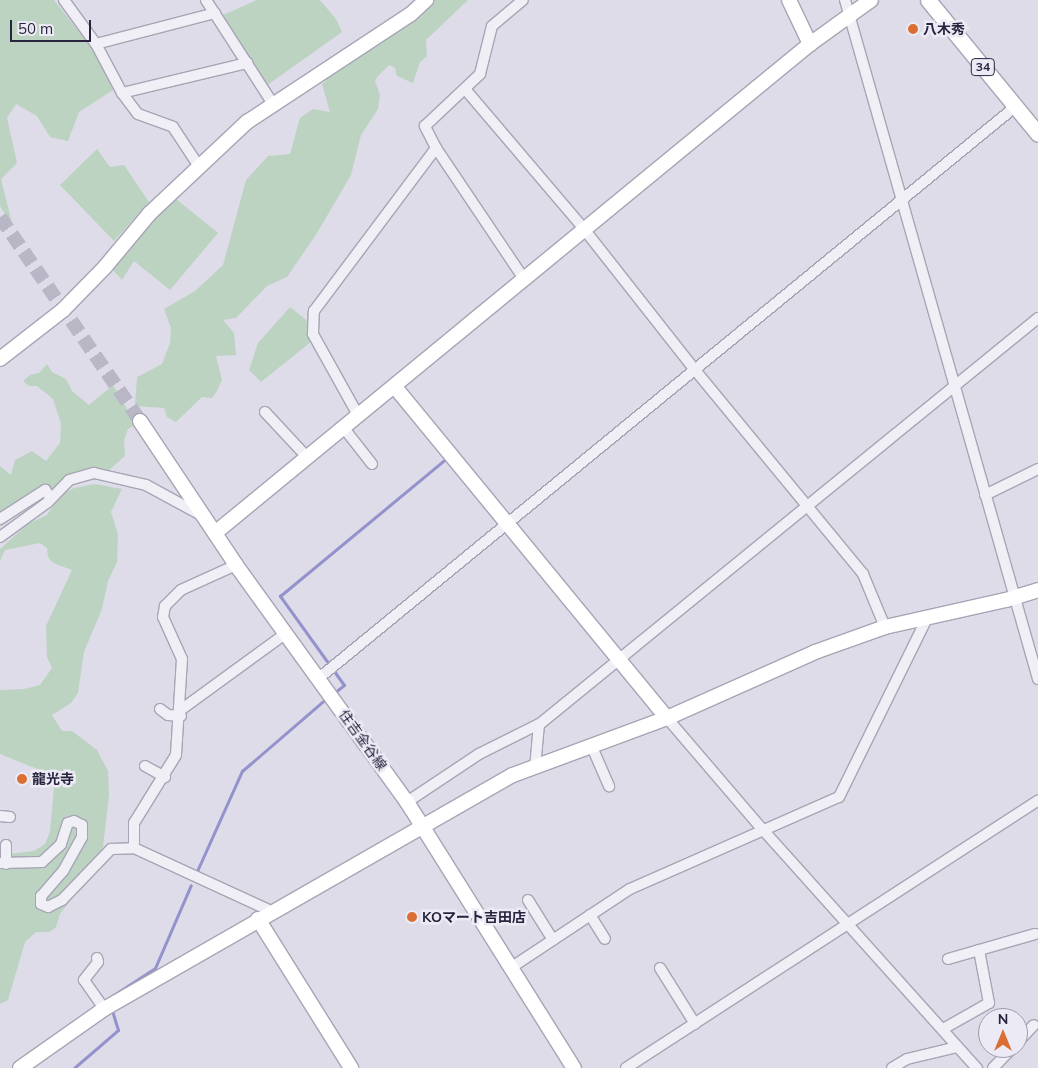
<!DOCTYPE html>
<html>
<head>
<meta charset="utf-8">
<style>
  body { margin:0 }
  #map { position:relative; width:1038px; height:1068px; overflow:hidden; background:#dddce8; font-family:Mulish,"Noto Sans JP",sans-serif }
  div>[style] { position:absolute }
  .green>* { inset:0; background:#bcd3c2 }
  .stream>* { height:3px; margin:-1.5px; padding:0 1.5px; transform-origin:1.5px; border-radius:1.5px; background:#9492cc }
  .secondary-tunnel>* { height:14px; margin-top:-7px; transform-origin:0; background:repeating-linear-gradient(90deg,#b9b7c6 0 14px,transparent 0 21px) }
  .roads { filter:drop-shadow(1px 0 #a7a5b5) drop-shadow(-1px 0 #a7a5b5) drop-shadow(0 1px #a7a5b5) drop-shadow(0 -1px #a7a5b5) }
  .street>* { height:10px; margin:-5px; padding:0 5px; transform-origin:5px; border-radius:5px; background:#f0eff6 }
  .secondary>* { height:14px; margin:-7px; padding:0 7px; transform-origin:7px; border-radius:7px; background:#fff }
  .primary>* { height:15px; margin:-7.5px; padding:0 7.5px; transform-origin:7.5px; border-radius:7.5px; background:#fff }
  .dots>* { width:14px; height:14px; translate:-50% -50%; box-sizing:border-box; border:2px solid #ecebf5; border-radius:50% }
  span { translate:-50% -50%; white-space:nowrap; text-align:center; line-height:1.15; -webkit-text-stroke:5px #ecebf5; paint-order:stroke }
  .shield-label span { padding:1px 4px; background:#ecebf5; border:1px solid; border-radius:4px; -webkit-text-stroke-width:0 }
  .shield-label { font-size:12px; color:#28243f; font-weight:700 }
  .poi-label { font-size:14px; color:#28243f; font-weight:700 }
  .left { translate:0 -50%; text-align:left }
  .street-label { font-size:14px; color:#28243f }
  .north { position:absolute; left:978px; top:1008px; width:50px; height:50px; box-sizing:border-box; background:#ecebf5; border:1px solid #9e9bac; border-radius:50%; rotate:0deg; font-size:14px; font-weight:700; line-height:20px; text-align:center; color:#28243f }
  .north::after { content:''; display:block; margin:auto; width:18px; height:22px; background:#db6e32; clip-path:polygon(50% 0,100% 100%,50% 72%,0 100%) }
  .scale { position:absolute; left:10px; top:20px; width:81px; height:22px; box-sizing:border-box; border:2px solid #28243f; border-top:0; padding-left:6px; font-size:15px; line-height:18px; white-space:nowrap; color:#28243f; -webkit-text-stroke:4px #ecebf5; paint-order:stroke }
</style>
</head>
<body>
<div id="map">
  <div class="green">
    <i style="clip-path:polygon(0 0,54px 0,94px 51px,113px 90px,79px 112px,68px 141px,50px 137px,37px 116px,16px 104px,7px 118px,17px 163px,1px 179px,13px 227px,0 206px)"></i>
    <i style="clip-path:polygon(257px 0,320px 0,336px 19px,342px 32px,266px 86px,223px 15px)"></i>
    <i style="clip-path:polygon(427px 0,468px 0,426px 40px,427px 56px,420px 62px,413px 83px,397px 76px,395px 68px,389px 65px,378px 76px,375px 81px,380px 95px,378px 109px,361px 135px,351px 175px,317px 233px,287px 277px,267px 286px,236px 318px,223px 320px,234px 333px,236px 355px,216px 356px,222px 380px,217px 391px,212px 398px,202px 397px,176px 422px,167px 417px,164px 408px,135px 406px,137px 377px,162px 364px,170px 343px,171px 328px,164px 309px,195px 291px,223px 265px,246px 180px,268px 156px,290px 154px,300px 118px,313px 109px,330px 112px,322px 84px,326px 81px,325px 72px)"></i>
    <i style="clip-path:polygon(97px 149px,110px 167px,124px 165px,149px 202px,114px 241px,60px 185px)"></i>
    <i style="clip-path:polygon(170px 194px,218px 233px,170px 290px,134px 261px,122px 280px,110px 267px)"></i>
    <i style="clip-path:polygon(290px 307px,306px 320px,312px 341px,261px 382px,249px 370px,258px 343px)"></i>
    <i style="clip-path:polygon(47px 364px,52px 372px,66px 379px,72px 391px,89px 405px,113px 385px,136px 424px,128px 429px,124px 440px,125px 456px,101px 477px,53px 490px,0 527px,0 466px,11px 475px,15px 460px,32px 451px,46px 461px,60px 443px,61px 424px,53px 399px,37px 386px,29px 386px,23px 381px,30px 375px,39px 373px)"></i>
    <i style="clip-path:polygon(95px 484px,122px 489px,111px 512px,118px 534px,117px 562px,108px 581px,102px 609px,84px 652px,78px 693px,71px 703px,52px 715px,62px 731px,72px 731px,97px 750px,108px 771px,109px 795px,103px 847px,83px 884px,60px 914px,56px 927px,50px 932px,36px 932px,25px 942px,8px 1000px,0 1004px,0 855px,34px 851px,45px 844px,50px 832px,54px 786px,47px 773px,0 754px,0 690px,24px 689px,40px 685px,52px 668px,47px 657px,46px 626px,72px 570px,53px 563px,48px 557px,47px 548px,40px 543px,5px 550px,0 561px,0 549px,28px 524px,47px 515px,59px 496px,74px 488px)"></i>
  </div>
  <div class="stream">
    <i style="left:334px;top:693px;width:13px;rotate:-39deg"></i>
    <i style="left:344px;top:685px;width:110px;rotate:-125.7deg"></i>
    <i style="left:280px;top:596px;width:217px;rotate:-39.6deg"></i>
    <i style="left:197px;top:871px;width:110px;rotate:-65.8deg"></i>
    <i style="left:242px;top:771px;width:112px;rotate:-40.7deg"></i>
    <i style="left:110px;top:1001px;width:3px;rotate:-108deg"></i>
    <i style="left:109px;top:998px;width:55px;rotate:-33.1deg"></i>
    <i style="left:155px;top:968px;width:90px;rotate:-66.6deg"></i>
    <i style="left:74px;top:1068px;width:58px;rotate:-40.8deg"></i>
    <i style="left:118px;top:1030px;width:21px;rotate:-107deg"></i>
  </div>
  <div class="secondary-tunnel">
    <i style="left:0;top:217px;width:247px;rotate:55.5deg"></i>
  </div>
  <div class="roads">
    <div class="street">
      <i style="left:64px;top:0;width:54px;rotate:54deg"></i>
      <i style="left:96px;top:44px;width:55px;rotate:62deg"></i>
      <i style="left:122px;top:93px;width:26px;rotate:53deg"></i>
      <i style="left:138px;top:114px;width:37px;rotate:20deg"></i>
      <i style="left:173px;top:127px;width:45px;rotate:56.7deg"></i>
      <i style="left:206px;top:0;width:124px;rotate:57.2deg"></i>
      <i style="left:845px;top:0;width:706px;rotate:74.13deg"></i>
      <i style="left:96px;top:44px;width:123px;rotate:-14.6deg"></i>
      <i style="left:465px;top:89px;width:184px;rotate:49.6deg"></i>
      <i style="left:584px;top:229px;width:179px;rotate:51.8deg"></i>
      <i style="left:695px;top:370px;width:264px;rotate:50.5deg"></i>
      <i style="left:863px;top:574px;width:57px;rotate:67.5deg"></i>
      <i style="left:122px;top:93px;width:129px;rotate:-13.5deg"></i>
      <i style="left:436px;top:148px;width:158px;rotate:56.1deg"></i>
      <i style="left:265px;top:412px;width:62px;rotate:47deg"></i>
      <i style="left:358px;top:415px;width:93px;rotate:-119.1deg"></i>
      <i style="left:313px;top:334px;width:23px;rotate:-88deg"></i>
      <i style="left:314px;top:311px;width:204px;rotate:-53.2deg"></i>
      <i style="left:436px;top:148px;width:25px;rotate:-117deg"></i>
      <i style="left:425px;top:126px;width:76px;rotate:-43.4deg"></i>
      <i style="left:480px;top:74px;width:49px;rotate:-76deg"></i>
      <i style="left:492px;top:26px;width:40px;rotate:-40deg"></i>
      <i style="left:343px;top:427px;width:47px;rotate:51.9deg"></i>
      <i style="left:985px;top:495px;width:59px;rotate:-26.1deg"></i>
      <i style="left:0;top:519px;width:54px;rotate:-32.8deg"></i>
      <i style="left:45px;top:490px;width:10px;rotate:53deg"></i>
      <i style="left:0;top:537px;width:59px;rotate:-36.1deg"></i>
      <i style="left:48px;top:502px;width:30px;rotate:-46deg"></i>
      <i style="left:69px;top:480px;width:26px;rotate:-16deg"></i>
      <i style="left:94px;top:473px;width:53px;rotate:13deg"></i>
      <i style="left:146px;top:485px;width:63px;rotate:28.6deg"></i>
      <i style="left:236px;top:565px;width:60px;rotate:155.6deg"></i>
      <i style="left:181px;top:590px;width:23px;rotate:135deg"></i>
      <i style="left:165px;top:606px;width:11px;rotate:100deg"></i>
      <i style="left:163px;top:617px;width:46px;rotate:65.7deg"></i>
      <i style="left:182px;top:659px;width:96px;rotate:93.6deg"></i>
      <i style="left:176px;top:755px;width:80px;rotate:121.7deg"></i>
      <i style="left:134px;top:823px;width:25px;rotate:90deg"></i>
      <i style="left:134px;top:848px;width:151px;rotate:24.7deg"></i>
      <i style="left:319px;top:678px;width:902px;rotate:-39.37deg"></i>
      <i style="left:160px;top:709px;width:10px;rotate:37deg"></i>
      <i style="left:168px;top:715px;width:13px;rotate:4deg"></i>
      <i style="left:182px;top:709px;width:127px;rotate:-36.1deg"></i>
      <i style="left:667px;top:718px;width:149px;rotate:49.4deg"></i>
      <i style="left:764px;top:831px;width:319px;rotate:48.1deg"></i>
      <i style="left:592px;top:747px;width:43px;rotate:66.4deg"></i>
      <i style="left:145px;top:766px;width:23px;rotate:29deg"></i>
      <i style="left:535px;top:768px;width:44px;rotate:-84.8deg"></i>
      <i style="left:407px;top:802px;width:87px;rotate:-33.7deg"></i>
      <i style="left:479px;top:754px;width:69px;rotate:-26.6deg"></i>
      <i style="left:541px;top:723px;width:641px;rotate:-39.18deg"></i>
      <i style="left:0;top:816px;width:10px;rotate:6deg"></i>
      <i style="left:0;top:863px;width:42px;rotate:-1.4deg"></i>
      <i style="left:42px;top:862px;width:26px;rotate:-43deg"></i>
      <i style="left:61px;top:844px;width:22px;rotate:-72deg"></i>
      <i style="left:68px;top:823px;width:6px;rotate:-18deg"></i>
      <i style="left:74px;top:821px;width:9px;rotate:27deg"></i>
      <i style="left:82px;top:825px;width:12px;rotate:90deg"></i>
      <i style="left:82px;top:837px;width:39px;rotate:119deg"></i>
      <i style="left:63px;top:871px;width:33px;rotate:131deg"></i>
      <i style="left:41px;top:896px;width:8px;rotate:90deg"></i>
      <i style="left:41px;top:904px;width:8px;rotate:23deg"></i>
      <i style="left:48px;top:907px;width:16px;rotate:-27deg"></i>
      <i style="left:62px;top:900px;width:71px;rotate:-46.1deg"></i>
      <i style="left:111px;top:849px;width:23px;rotate:-2deg"></i>
      <i style="left:6px;top:864px;width:19px;rotate:-90deg"></i>
      <i style="left:528px;top:900px;width:47px;rotate:58deg"></i>
      <i style="left:590px;top:915px;width:28px;rotate:58deg"></i>
      <i style="left:97px;top:958px;width:4px;rotate:76deg"></i>
      <i style="left:98px;top:962px;width:23px;rotate:128deg"></i>
      <i style="left:84px;top:980px;width:35px;rotate:55deg"></i>
      <i style="left:948px;top:959px;width:91px;rotate:-16deg"></i>
      <i style="left:512px;top:967px;width:141px;rotate:-33.5deg"></i>
      <i style="left:630px;top:889px;width:228px;rotate:-23.8deg"></i>
      <i style="left:839px;top:797px;width:199px;rotate:-63.8deg"></i>
      <i style="left:660px;top:968px;width:66px;rotate:58deg"></i>
      <i style="left:943px;top:1029px;width:53px;rotate:-29.5deg"></i>
      <i style="left:989px;top:1003px;width:54px;rotate:-100.7deg"></i>
      <i style="left:1018px;top:1042px;width:23px;rotate:-47deg"></i>
      <i style="left:626px;top:1068px;width:491px;rotate:-33deg"></i>
      <i style="left:892px;top:1068px;width:17px;rotate:-31deg"></i>
      <i style="left:907px;top:1059px;width:51px;rotate:-13.5deg"></i>
      <i style="left:993px;top:1068px;width:28px;rotate:-46deg"></i>
    </div>
    <div class="secondary">
      <i style="left:789px;top:0;width:49px;rotate:64.5deg"></i>
      <i style="left:0;top:359px;width:80px;rotate:-37.9deg"></i>
      <i style="left:63px;top:310px;width:60px;rotate:-45.7deg"></i>
      <i style="left:105px;top:267px;width:70px;rotate:-50.2deg"></i>
      <i style="left:150px;top:213px;width:133px;rotate:-43.2deg"></i>
      <i style="left:247px;top:122px;width:196px;rotate:-33.4deg"></i>
      <i style="left:411px;top:14px;width:21px;rotate:-43deg"></i>
      <i style="left:395px;top:387px;width:428px;rotate:50.6deg"></i>
      <i style="left:140px;top:421px;width:173px;rotate:56.3deg"></i>
      <i style="left:236px;top:565px;width:292px;rotate:54.2deg"></i>
      <i style="left:407px;top:802px;width:314px;rotate:57.9deg"></i>
      <i style="left:215px;top:533px;width:770px;rotate:-39.42deg"></i>
      <i style="left:810px;top:44px;width:75px;rotate:-35.8deg"></i>
      <i style="left:258px;top:919px;width:176px;rotate:58deg"></i>
      <i style="left:20px;top:1068px;width:103px;rotate:-35.1deg"></i>
      <i style="left:104px;top:1009px;width:471px;rotate:-29.8deg"></i>
      <i style="left:513px;top:775px;width:164px;rotate:-20.3deg"></i>
      <i style="left:667px;top:718px;width:162px;rotate:-24deg"></i>
      <i style="left:815px;top:652px;width:74px;rotate:-19.7deg"></i>
      <i style="left:885px;top:627px;width:124px;rotate:-12.6deg"></i>
      <i style="left:1006px;top:600px;width:34px;rotate:-17deg"></i>
    </div>
    <div class="primary">
      <i style="left:928px;top:0;width:173px;rotate:50.6deg"></i>
    </div>
  </div>
  <div class="dots">
    <i style="left:913px;top:29px;background:#db6e32"></i>
    <i style="left:22px;top:779px;background:#db6e32"></i>
    <i style="left:412px;top:917px;background:#db6e32"></i>
  </div>
  <div class="shield-label">
    <span style="left:983px;top:67px">34</span>
  </div>
  <div class="poi-label">
    <span class="left" style="left:923px;top:29px">八木秀</span>
    <span class="left" style="left:32px;top:779px">龍光寺</span>
    <span class="left" style="left:422px;top:917px">KOマート吉田店</span>
  </div>
  <div class="street-label">
    <span style="left:363px;top:740px;rotate:54deg">住吉金谷線</span>
  </div>
  <div class="north">N</div>
  <div class="scale">50 m</div>
</div>
</body>
</html>
